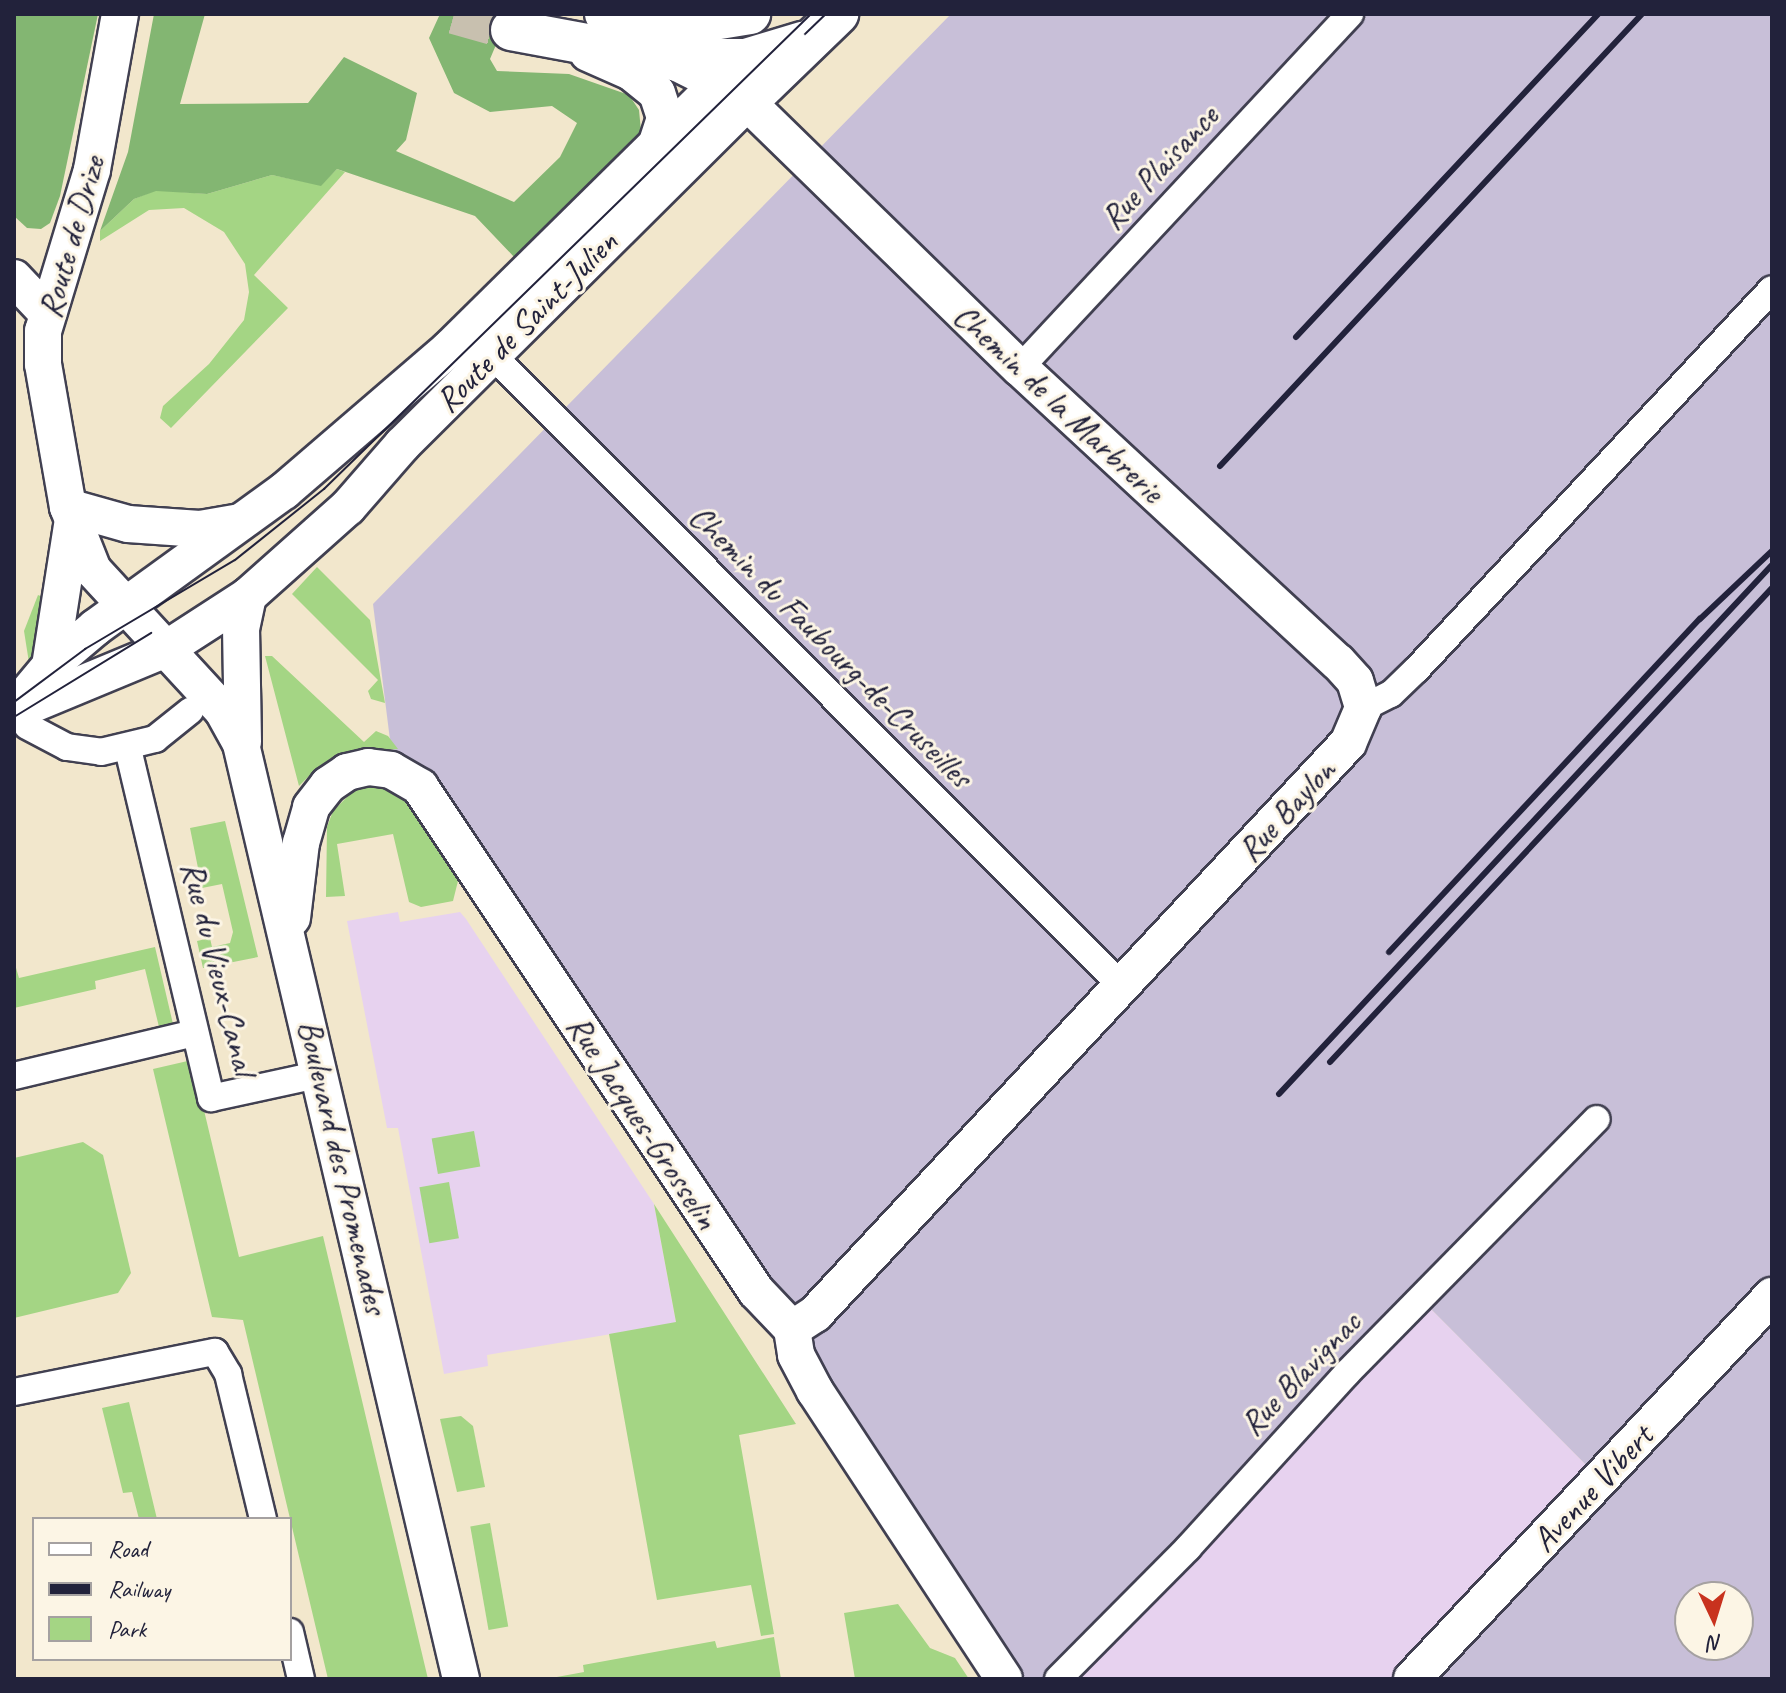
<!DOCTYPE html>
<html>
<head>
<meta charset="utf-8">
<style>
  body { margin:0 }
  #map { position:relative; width:1786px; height:1693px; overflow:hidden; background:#f2e7cc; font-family:Caveat,sans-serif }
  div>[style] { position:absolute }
  .built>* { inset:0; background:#e7d2ef }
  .industrial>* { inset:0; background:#c8bfd8 }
  .green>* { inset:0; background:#a4d584; transform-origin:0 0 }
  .forest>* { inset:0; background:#83b672 }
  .primary-tunnel>* { height:40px; margin-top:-20px; transform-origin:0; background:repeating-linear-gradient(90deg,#c8c0af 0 40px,transparent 0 60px) }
  .roads { filter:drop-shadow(2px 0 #414051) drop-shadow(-2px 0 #414051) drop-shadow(0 2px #414051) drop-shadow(0 -2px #414051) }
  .street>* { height:26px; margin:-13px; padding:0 13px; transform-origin:13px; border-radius:13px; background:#fff }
  .secondary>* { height:36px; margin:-18px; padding:0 18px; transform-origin:18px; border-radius:18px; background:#fff }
  .primary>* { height:40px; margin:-20px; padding:0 20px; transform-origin:20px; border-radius:20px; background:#fff }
  .tram>* { height:2px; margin:-1px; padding:0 1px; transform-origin:1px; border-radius:1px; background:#22223b }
  .rail>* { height:6px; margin:-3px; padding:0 3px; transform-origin:3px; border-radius:3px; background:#22223b }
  span { translate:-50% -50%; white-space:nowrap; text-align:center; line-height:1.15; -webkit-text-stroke:6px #fcf5e5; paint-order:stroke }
  .street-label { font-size:34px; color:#22223b }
  .frame { position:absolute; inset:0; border:16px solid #22223b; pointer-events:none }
  .legend { position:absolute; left:32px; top:1517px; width:260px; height:144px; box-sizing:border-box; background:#fcf5e5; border:2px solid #a5a1a1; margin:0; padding:10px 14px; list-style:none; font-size:24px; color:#22223b }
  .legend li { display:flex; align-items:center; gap:16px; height:40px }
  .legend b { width:40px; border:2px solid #a5a1a1 }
  .north { position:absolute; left:1674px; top:1581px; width:80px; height:80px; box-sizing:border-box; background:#fcf5e5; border:2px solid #a5a1a1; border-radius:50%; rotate:176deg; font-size:22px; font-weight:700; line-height:32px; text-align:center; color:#22223b }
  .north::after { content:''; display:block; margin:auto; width:28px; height:36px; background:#c8321e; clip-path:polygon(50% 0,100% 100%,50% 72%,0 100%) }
</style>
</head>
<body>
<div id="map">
  <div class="built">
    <i style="clip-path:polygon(398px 912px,400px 922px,460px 912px,466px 919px,654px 1204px,676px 1323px,487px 1355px,488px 1366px,444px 1374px,398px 1128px,387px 1128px,347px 921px)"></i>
    <i style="clip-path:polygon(1426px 1304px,1610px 1489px,1434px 1679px,1078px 1679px)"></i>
  </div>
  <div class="industrial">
    <i style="clip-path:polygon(evenodd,951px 14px,1772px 14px,1772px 1679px,1434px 1679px,1610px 1489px,1426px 1304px,1078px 1679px,1003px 1679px,391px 748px,373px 604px,951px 14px,1690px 1597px,1738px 1597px,1738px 1645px,1690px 1645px,1690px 1597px)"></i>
  </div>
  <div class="green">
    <i style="clip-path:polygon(337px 169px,345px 172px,254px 275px,288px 308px,171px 428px,160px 418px,163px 406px,209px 364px,244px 320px,249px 292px,245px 264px,224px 232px,184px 208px,149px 210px,100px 241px,100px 231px,134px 199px,156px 190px,207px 194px,272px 175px,321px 185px)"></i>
    <i style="clip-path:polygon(317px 567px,370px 620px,385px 703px,371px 699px,368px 691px,378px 680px,292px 594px)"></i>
    <i style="clip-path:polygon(38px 595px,52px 601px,30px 669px,24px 631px)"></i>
    <i style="clip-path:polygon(265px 656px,272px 656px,364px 742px,376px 731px,388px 736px,398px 749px,345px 753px,318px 767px,299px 786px)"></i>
    <i style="clip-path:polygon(375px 785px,402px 794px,459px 877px,453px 901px,421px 907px,409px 902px,393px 834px,337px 844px,345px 896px,326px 897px,327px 827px,333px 811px,358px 786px)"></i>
    <i style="clip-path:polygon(225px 821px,258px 957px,203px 968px,197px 941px,210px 938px,212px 947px,230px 943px,233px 932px,222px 884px,202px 888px,190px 828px)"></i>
    <i style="clip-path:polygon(155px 947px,173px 1024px,159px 1027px,145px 969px,95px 981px,96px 989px,14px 1008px,14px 961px,19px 978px)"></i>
    <i style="clip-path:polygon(192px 1060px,239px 1257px,323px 1236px,428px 1679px,328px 1679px,243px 1320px,212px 1317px,153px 1069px)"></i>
    <i style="left:474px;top:1131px;width:36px;height:43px;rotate:80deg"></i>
    <i style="clip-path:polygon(83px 1142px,103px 1155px,131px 1273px,118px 1293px,14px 1318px,14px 1158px)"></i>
    <i style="left:449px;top:1182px;width:57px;height:30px;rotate:80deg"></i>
    <i style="clip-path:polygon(654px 1204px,796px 1424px,739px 1435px,774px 1634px,761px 1636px,751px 1585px,657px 1600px,609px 1334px,676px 1322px)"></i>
    <i style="clip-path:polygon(129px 1402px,157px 1519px,139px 1519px,132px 1492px,123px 1493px,102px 1408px)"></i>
    <i style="clip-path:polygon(461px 1416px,473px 1426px,485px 1487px,457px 1492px,440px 1419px)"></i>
    <i style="left:490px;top:1523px;width:105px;height:20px;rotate:80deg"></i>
    <i style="clip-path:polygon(898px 1604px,930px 1648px,955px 1658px,969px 1679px,855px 1679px,844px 1613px)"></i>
    <i style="clip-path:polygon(774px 1637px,781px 1679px,546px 1679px,584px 1672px,583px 1665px,715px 1641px,717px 1648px)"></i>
  </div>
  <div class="forest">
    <i style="clip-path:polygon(14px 14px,98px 14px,60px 196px,50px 223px,41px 229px,27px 228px,14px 216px)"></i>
    <i style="clip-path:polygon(154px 14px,205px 14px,180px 104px,308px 103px,344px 57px,417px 93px,406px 140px,396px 151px,514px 202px,560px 157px,577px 123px,552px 106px,490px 112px,454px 93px,429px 38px,440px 14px,509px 14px,490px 59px,497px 71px,569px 74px,629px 95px,639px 110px,641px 131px,516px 259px,475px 216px,337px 169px,321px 186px,272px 175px,207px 194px,156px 191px,134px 199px,100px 231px,128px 152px)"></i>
  </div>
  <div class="primary-tunnel">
    <i style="left:454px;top:14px;width:59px;rotate:15.7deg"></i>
  </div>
  <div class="roads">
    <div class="street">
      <i style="left:491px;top:354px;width:893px;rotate:45.05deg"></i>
      <i style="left:1020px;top:368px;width:484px;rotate:-47deg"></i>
      <i style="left:1363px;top:708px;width:31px;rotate:-27deg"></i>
      <i style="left:1391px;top:694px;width:35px;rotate:-44deg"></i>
      <i style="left:1416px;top:670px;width:521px;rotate:-46.94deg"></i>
      <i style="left:27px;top:726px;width:45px;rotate:27.7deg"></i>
      <i style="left:67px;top:747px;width:34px;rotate:8deg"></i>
      <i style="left:101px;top:752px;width:56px;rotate:-13.5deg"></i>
      <i style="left:155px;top:739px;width:45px;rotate:-38.7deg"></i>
      <i style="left:128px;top:749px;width:359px;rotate:76.6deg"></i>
      <i style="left:211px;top:1098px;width:113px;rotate:-12.3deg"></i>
      <i style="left:14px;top:1076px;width:186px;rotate:-13.4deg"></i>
      <i style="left:14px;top:1392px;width:205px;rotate:-11.3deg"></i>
      <i style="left:215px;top:1352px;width:26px;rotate:59deg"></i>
      <i style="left:228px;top:1374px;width:149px;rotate:76.4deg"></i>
      <i style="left:290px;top:1632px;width:48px;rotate:76.8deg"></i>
      <i style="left:1058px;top:1679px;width:185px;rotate:-45.2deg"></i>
      <i style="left:1188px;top:1548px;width:236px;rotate:-47.7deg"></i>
      <i style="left:1347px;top:1373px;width:356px;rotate:-45.5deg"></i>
    </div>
    <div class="secondary">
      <i style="left:120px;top:14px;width:158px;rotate:100.2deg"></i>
      <i style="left:92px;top:170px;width:168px;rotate:106.9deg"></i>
      <i style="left:43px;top:331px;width:33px;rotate:90deg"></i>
      <i style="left:43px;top:364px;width:145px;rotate:80.1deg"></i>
      <i style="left:68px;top:507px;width:68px;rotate:68.4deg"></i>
      <i style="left:93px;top:570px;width:192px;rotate:47.3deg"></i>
      <i style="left:223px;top:711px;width:38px;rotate:61deg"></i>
      <i style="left:241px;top:744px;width:961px;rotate:76.76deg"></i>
      <i style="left:588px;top:53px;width:47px;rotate:23.8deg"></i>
      <i style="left:631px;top:72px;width:33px;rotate:39deg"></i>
      <i style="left:657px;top:93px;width:26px;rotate:72deg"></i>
      <i style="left:665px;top:118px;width:23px;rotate:108deg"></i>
      <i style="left:14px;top:278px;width:47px;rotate:46.7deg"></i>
      <i style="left:68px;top:507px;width:62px;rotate:15.8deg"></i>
      <i style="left:128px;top:524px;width:72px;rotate:4deg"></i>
      <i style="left:200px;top:529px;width:41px;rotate:-9.9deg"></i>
      <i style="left:50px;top:666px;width:142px;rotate:-81.1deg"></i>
      <i style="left:14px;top:709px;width:56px;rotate:-50.1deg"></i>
      <i style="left:50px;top:666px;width:60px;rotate:-40.3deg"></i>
      <i style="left:96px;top:627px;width:232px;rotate:-35.9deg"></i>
      <i style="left:284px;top:491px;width:219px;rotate:-40.7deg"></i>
      <i style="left:450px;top:348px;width:380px;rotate:-44.6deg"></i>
      <i style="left:14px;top:712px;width:165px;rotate:-22.5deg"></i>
      <i style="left:166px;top:649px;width:98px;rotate:-32.9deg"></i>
      <i style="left:248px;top:596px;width:134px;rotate:-41.7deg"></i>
      <i style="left:348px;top:507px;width:82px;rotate:-48.9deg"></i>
      <i style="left:402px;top:445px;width:486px;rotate:-44.8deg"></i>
      <i style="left:747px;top:102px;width:381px;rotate:44.3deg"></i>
      <i style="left:1020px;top:368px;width:433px;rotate:42.8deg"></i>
      <i style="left:1338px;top:662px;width:25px;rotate:48deg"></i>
      <i style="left:1355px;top:681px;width:28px;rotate:73deg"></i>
      <i style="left:1363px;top:708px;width:38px;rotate:113deg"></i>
      <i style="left:1348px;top:743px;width:781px;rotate:133.03deg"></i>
      <i style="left:815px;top:1314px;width:27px;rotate:147deg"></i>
      <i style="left:243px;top:742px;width:113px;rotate:-91deg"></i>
      <i style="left:241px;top:629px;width:34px;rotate:-78deg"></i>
      <i style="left:292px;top:918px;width:76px;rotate:-83.2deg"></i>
      <i style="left:301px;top:843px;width:37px;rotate:-74deg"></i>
      <i style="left:311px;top:807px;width:28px;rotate:-52deg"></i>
      <i style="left:328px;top:785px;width:23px;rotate:-34deg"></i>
      <i style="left:347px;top:772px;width:22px;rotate:-13deg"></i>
      <i style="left:368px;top:767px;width:23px;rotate:7deg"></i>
      <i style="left:391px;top:770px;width:34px;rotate:30deg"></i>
      <i style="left:420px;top:787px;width:606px;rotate:56.31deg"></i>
      <i style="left:756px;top:1291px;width:52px;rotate:46.5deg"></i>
      <i style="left:792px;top:1329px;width:26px;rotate:81deg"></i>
      <i style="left:796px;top:1355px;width:41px;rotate:62.2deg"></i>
      <i style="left:815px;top:1391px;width:344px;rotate:56.7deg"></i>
      <i style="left:1412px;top:1679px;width:526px;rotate:-46.77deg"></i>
    </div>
    <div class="primary">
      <i style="left:605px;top:14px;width:90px;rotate:5.7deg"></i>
      <i style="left:695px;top:23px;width:56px;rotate:-9.3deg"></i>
      <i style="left:511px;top:30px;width:170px;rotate:10.5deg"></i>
      <i style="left:678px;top:61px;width:60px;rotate:26.6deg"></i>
      <i style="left:732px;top:88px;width:21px;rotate:43deg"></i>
      <i style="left:747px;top:102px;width:127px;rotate:-44deg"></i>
      <i style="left:685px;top:59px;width:61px"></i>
      <i style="left:746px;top:59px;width:59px;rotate:-16.9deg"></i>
    </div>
  </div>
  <div class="tram">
    <i style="left:805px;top:34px;width:29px;rotate:-44deg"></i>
    <i style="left:14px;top:702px;width:89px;rotate:-36.7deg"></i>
    <i style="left:85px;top:649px;width:174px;rotate:-30.7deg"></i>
    <i style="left:235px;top:560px;width:114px;rotate:-38.6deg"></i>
    <i style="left:324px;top:489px;width:680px;rotate:-44.29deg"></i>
    <i style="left:14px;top:717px;width:161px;rotate:-31.5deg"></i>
  </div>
  <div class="rail">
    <i style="left:1296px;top:337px;width:442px;rotate:-46.9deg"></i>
    <i style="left:1220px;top:466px;width:618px;rotate:-46.97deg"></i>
    <i style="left:1389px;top:952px;width:456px;rotate:-47deg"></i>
    <i style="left:1700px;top:619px;width:99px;rotate:-43.4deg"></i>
    <i style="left:1330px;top:1062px;width:648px;rotate:-47deg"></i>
    <i style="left:1279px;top:1094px;width:723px;rotate:-47.02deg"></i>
  </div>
  <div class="street-label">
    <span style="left:1159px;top:167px;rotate:-47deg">Rue Plaisance</span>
    <span style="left:71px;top:237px;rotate:-74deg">Route de Drize</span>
    <span style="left:526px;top:321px;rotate:-45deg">Route de Saint-Julien</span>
    <span style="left:1059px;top:403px;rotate:43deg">Chemin de la Marbrerie</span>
    <span style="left:831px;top:646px;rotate:45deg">Chemin du Faubourg-de-Cruseilles</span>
    <span style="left:1286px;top:810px;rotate:-47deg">Rue Baylon</span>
    <span style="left:219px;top:968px;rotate:76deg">Rue du Vieux-Canal</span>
    <span style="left:643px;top:1122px;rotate:57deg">Rue Jacques-Grosselin</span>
    <span style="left:343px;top:1167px;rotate:77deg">Boulevard des Promenades</span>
    <span style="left:1300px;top:1373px;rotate:-46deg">Rue Blavignac</span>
    <span style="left:1592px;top:1488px;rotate:-47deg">Avenue Vibert</span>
  </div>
  <div class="frame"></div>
  <ul class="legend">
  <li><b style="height:10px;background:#fff"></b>Road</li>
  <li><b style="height:10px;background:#22223b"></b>Railway</li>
  <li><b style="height:22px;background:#a4d584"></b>Park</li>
  </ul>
  <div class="north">N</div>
</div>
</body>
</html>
